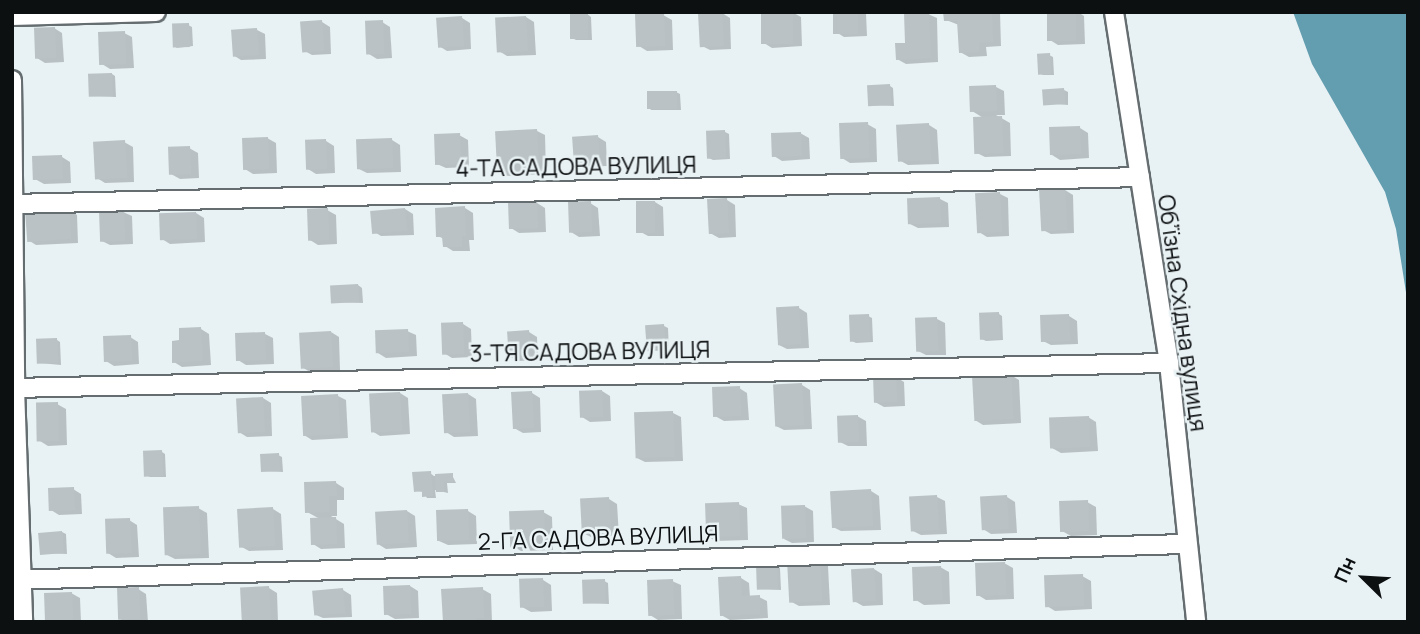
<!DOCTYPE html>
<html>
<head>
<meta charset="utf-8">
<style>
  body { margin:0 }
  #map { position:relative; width:1420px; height:634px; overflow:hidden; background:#e8f1f4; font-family:Manrope,sans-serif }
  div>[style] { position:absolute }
  .water>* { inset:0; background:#639eb0 }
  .shadow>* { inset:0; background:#0003 }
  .building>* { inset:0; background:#bac2c5; transform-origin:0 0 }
  .roads { filter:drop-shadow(2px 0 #656d70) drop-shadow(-2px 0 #656d70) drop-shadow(0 2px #656d70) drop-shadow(0 -2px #656d70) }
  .street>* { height:18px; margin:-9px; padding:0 9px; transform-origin:9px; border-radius:9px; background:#fff }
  span { translate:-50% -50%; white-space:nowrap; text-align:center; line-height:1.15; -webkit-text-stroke:5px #e8f1f4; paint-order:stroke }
  .street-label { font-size:23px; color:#0d1011 }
  .frame { position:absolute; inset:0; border:14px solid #0d1011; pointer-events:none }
  .north { position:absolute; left:1329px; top:543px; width:70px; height:70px; -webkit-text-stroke:5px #e8f1f4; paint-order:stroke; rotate:294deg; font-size:19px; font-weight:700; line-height:28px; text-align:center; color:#0d1011 }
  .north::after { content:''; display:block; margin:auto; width:24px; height:32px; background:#0d1011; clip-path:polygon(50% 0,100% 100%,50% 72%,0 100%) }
</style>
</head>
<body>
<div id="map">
  <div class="water">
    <i style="clip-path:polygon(1293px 12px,1408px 12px,1408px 305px,1396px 229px,1385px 192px,1312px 64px)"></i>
  </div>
  <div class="shadow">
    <i style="clip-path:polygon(792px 12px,801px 17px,802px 46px,772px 48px,764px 43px)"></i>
    <i style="clip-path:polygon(835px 12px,866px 13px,867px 36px,844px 37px,836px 32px)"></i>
    <i style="clip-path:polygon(945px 12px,1000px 12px,1001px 46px,986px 47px,987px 56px,969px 57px,960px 52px,959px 25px,946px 20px)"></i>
    <i style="clip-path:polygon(1049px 12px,1078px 12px,1084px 16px,1085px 44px,1058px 45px,1050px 40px)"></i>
    <i style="clip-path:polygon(722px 13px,730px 18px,731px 49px,710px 50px,702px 46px)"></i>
    <i style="clip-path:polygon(587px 14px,591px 17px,592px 40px,576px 40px,572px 38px)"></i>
    <i style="clip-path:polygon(928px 14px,937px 18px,938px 62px,906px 64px,897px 59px)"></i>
    <i style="clip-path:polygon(663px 15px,672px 20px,673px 50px,647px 51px,639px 46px)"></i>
    <i style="clip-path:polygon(526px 17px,534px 22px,536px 55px,507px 56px,499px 51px)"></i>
    <i style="clip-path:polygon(462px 18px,470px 23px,471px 49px,447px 51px,439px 46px)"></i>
    <i style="clip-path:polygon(322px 22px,330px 27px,331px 54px,312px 55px,303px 50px)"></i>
    <i style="clip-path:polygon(382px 22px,390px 27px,392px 58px,377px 59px,369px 54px)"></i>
    <i style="clip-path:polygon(188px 25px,192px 27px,193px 46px,176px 48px)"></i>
    <i style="clip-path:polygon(54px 28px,62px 33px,64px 62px,45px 63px,37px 58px)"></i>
    <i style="clip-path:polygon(257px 30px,265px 34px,266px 59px,241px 60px,233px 55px)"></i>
    <i style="clip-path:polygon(124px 33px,132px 37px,134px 68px,110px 69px,102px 64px)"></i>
    <i style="clip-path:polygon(1049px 55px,1053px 57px,1054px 75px,1043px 75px,1039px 73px)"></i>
    <i style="clip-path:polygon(112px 74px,115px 76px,116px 97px,91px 96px)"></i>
    <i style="clip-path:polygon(890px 86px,893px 88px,894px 106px,869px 105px)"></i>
    <i style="clip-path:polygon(996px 87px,1004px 91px,1005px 115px,996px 115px,1010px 123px,1011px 156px,985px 157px,977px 153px,985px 119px,972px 111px)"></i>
    <i style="clip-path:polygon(1064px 90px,1068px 92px,1068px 105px,1044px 103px)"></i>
    <i style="clip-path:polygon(676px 92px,680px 94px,681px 110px,650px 110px)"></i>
    <i style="clip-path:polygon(867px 124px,876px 129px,877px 162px,850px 163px,842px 158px)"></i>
    <i style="clip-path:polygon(929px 125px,937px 130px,939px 164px,908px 165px,899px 160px)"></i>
    <i style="clip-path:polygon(1080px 128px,1088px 133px,1089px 158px,1060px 160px,1052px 155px)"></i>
    <i style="clip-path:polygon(537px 131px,545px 135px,546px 174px,506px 176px,498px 171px)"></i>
    <i style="clip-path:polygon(725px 132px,729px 134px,730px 159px,713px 160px,709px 158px)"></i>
    <i style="clip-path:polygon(800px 133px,809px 138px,810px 159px,782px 161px,774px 156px)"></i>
    <i style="clip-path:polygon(459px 135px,468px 140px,469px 167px,446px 168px,437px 164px)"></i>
    <i style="clip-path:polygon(598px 137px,606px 142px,607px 166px,583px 167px,575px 163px)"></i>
    <i style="clip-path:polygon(267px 138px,276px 143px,277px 173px,253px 174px,245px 169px)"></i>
    <i style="clip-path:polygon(392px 140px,400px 145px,401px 172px,367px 173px,359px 169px)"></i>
    <i style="clip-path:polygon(326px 141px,334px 146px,335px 173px,316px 174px,308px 169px)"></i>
    <i style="clip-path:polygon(124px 142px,133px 147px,134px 182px,105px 183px,97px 178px)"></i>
    <i style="clip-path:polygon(189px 148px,198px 153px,199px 178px,180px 179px,171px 174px)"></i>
    <i style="clip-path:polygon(62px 157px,70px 162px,71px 183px,44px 184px,35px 179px)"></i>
    <i style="clip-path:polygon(1065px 190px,1073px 195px,1074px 233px,1051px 234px,1043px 230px)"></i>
    <i style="clip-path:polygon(1000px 194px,1008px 198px,1009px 236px,987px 237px,979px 232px)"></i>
    <i style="clip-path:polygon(940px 199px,948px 203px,949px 227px,918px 228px,910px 224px)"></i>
    <i style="clip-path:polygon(727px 200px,735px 205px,736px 237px,719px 238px,710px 233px)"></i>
    <i style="clip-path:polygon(655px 202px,663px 207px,664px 236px,648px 236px,639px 231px)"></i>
    <i style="clip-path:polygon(537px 203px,545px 208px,546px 232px,519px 233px,511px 228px)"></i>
    <i style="clip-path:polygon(590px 203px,598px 208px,600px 236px,579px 237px,571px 232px)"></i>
    <i style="clip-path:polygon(465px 208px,473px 213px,474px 240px,469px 240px,470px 251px,453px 251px,445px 246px,444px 239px,438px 236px)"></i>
    <i style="clip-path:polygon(405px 209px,413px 214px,414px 235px,381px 236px,373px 231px)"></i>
    <i style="clip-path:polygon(69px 210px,77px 215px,78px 243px,36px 245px,28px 240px)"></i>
    <i style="clip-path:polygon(327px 210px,336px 215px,337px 244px,318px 245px,310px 240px)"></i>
    <i style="clip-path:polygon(123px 212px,132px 216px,133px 244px,110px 245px,102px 241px)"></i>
    <i style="clip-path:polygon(196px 213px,204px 218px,205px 242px,170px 244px,162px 239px)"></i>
    <i style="clip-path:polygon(358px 285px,362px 288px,363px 303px,332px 302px)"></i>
    <i style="clip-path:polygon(799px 308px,807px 313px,809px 348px,787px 349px,779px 345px)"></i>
    <i style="clip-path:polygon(999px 314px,1002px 316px,1003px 340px,986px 341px,982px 339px)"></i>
    <i style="clip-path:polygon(868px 316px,872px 318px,873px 342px,856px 343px,852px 341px)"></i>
    <i style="clip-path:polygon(1069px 316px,1077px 321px,1078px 344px,1051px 345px,1043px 341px)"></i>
    <i style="clip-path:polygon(937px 319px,945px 323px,946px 355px,926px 355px,918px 351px)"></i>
    <i style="clip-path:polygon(463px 324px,471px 329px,472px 357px,452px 358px,444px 353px)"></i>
    <i style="clip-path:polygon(664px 326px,668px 328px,669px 351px,648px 350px)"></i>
    <i style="clip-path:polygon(201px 329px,209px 334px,211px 365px,182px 367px,174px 362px,181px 342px)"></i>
    <i style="clip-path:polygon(407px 331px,416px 335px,417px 356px,386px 358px,378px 353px)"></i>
    <i style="clip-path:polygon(331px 332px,339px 337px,340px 370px,310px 372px,302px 367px)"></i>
    <i style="clip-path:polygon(529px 332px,537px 337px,538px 360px,518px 361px,509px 356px)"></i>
    <i style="clip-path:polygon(265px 334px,273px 338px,274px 364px,246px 365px,238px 360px)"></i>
    <i style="clip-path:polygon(130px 337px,138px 342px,139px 364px,114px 366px,106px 361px)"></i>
    <i style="clip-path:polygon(57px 340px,60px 342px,61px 365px,39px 363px)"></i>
    <i style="clip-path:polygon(1011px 375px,1019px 380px,1021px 423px,983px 425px,975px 420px)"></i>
    <i style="clip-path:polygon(896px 377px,904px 382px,905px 406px,884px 407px,875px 402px)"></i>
    <i style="clip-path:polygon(802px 385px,810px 390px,812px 429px,784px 430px,776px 426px)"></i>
    <i style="clip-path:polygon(739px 388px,747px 393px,749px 420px,724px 421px,715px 416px)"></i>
    <i style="clip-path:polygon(602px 391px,610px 396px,611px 421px,590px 422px,582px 417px)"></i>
    <i style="clip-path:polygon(400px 393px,408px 398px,410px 434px,380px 436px,372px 431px)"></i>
    <i style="clip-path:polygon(532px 393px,540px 398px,541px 432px,523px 433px,514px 428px)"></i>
    <i style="clip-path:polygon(468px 394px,476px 399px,478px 436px,454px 437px,446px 432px)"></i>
    <i style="clip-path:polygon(338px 396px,346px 400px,348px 438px,312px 440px,304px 435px)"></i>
    <i style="clip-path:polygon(263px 398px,271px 403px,272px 436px,247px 437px,239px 432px)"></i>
    <i style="clip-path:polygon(57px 404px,66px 409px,67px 445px,48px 446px,40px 441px)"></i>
    <i style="clip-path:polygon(673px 413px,681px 417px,683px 461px,645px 462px,637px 458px)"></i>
    <i style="clip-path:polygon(857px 416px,866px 421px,867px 446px,848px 446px,840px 442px)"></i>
    <i style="clip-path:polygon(1088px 417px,1096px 422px,1098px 451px,1061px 453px,1052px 448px)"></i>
    <i style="clip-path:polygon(162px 452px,165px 454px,166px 477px,150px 477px,146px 475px)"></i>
    <i style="clip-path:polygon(278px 455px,282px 457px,283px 472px,262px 471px)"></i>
    <i style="clip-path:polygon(430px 473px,434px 476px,452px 475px,456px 483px,447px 483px,448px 493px,435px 490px,436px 498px,427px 498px,423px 492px,416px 491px)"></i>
    <i style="clip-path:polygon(336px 483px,344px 488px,344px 500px,337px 500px,337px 516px,331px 516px,344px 524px,345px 548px,321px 549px,313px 544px,320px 519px,307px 512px)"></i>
    <i style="clip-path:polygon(73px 489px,81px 494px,82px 514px,59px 515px,51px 510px)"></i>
    <i style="clip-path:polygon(871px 491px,879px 496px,881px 530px,841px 531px,833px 527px)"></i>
    <i style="clip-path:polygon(937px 497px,945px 501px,947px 534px,921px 535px,913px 531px)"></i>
    <i style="clip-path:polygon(1007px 497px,1015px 502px,1017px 533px,991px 534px,983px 529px)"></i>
    <i style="clip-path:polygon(609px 499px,617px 504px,619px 536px,591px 537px,583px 533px)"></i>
    <i style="clip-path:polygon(1087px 502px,1096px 507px,1097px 535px,1071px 536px,1062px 531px)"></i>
    <i style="clip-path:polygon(738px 504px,747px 508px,748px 540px,716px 541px,708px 537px)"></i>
    <i style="clip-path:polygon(804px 506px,813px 511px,814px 542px,792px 543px,784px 539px)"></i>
    <i style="clip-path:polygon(198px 508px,207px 513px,209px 558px,175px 559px,167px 555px)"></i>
    <i style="clip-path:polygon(273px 509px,281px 514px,283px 550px,249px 551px,240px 546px)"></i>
    <i style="clip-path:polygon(407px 511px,415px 516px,417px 547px,386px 549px,378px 544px)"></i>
    <i style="clip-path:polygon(468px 511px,476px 516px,477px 544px,448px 545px,439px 541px)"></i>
    <i style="clip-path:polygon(543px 512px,552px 517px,553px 550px,521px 551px,513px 546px)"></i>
    <i style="clip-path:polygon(129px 520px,137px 525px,139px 557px,116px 558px,108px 553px)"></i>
    <i style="clip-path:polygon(62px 532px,66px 534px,67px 554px,41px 553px)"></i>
    <i style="clip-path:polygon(820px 561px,828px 566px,830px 605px,799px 606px,790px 601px)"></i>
    <i style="clip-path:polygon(1004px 563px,1013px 568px,1014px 599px,986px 600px,978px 595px)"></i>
    <i style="clip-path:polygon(776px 566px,780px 568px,781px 590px,759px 589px)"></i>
    <i style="clip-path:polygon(940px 567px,949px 572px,950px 604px,924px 605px,916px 600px)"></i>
    <i style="clip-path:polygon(874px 569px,882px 574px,883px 605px,863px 606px,854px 601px)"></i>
    <i style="clip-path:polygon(1082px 576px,1091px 581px,1092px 609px,1055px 611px,1047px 606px)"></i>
    <i style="clip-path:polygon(741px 578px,749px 583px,750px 597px,759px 597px,767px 601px,768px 618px,730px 620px,721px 615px)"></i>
    <i style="clip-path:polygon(543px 580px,551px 585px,552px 611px,531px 612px,522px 607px)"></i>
    <i style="clip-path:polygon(604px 581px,608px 583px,609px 604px,585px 603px)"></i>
    <i style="clip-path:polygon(672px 581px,681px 585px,682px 619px,658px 620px,650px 615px)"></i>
    <i style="clip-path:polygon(410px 586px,418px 591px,419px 618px,395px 619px,386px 614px)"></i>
    <i style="clip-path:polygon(269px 588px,277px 593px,278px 622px,243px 622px)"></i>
    <i style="clip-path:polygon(138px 589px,146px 594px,148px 622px,125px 622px,120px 619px)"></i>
    <i style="clip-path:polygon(482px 589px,491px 594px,492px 622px,444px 622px)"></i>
    <i style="clip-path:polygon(343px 590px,351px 595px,352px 617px,323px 618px,314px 614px)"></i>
    <i style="clip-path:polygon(71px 593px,80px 598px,81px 622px,47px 622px)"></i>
  </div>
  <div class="building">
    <i style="left:722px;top:12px;width:34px;height:24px;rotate:87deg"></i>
    <i style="left:761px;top:12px;width:32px;height:32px"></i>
    <i style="left:833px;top:12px;width:25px;height:22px"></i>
    <i style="clip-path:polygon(929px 12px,931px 58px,896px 60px,895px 43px,905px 43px,904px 13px)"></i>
    <i style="clip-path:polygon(943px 12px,992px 12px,993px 42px,979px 43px,979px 52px,959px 53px,957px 21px,944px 21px)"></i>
    <i style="left:1047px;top:12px;width:29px;height:29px"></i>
    <i style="left:570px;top:13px;width:18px;height:26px"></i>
    <i style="left:664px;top:13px;width:33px;height:29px;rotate:88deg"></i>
    <i style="left:462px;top:16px;width:30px;height:26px;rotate:86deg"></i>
    <i style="left:526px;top:16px;width:35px;height:31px;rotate:87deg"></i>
    <i style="left:322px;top:20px;width:31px;height:22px;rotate:86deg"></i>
    <i style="left:383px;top:20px;width:34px;height:18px;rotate:88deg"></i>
    <i style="left:189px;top:23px;width:24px;height:17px;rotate:88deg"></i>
    <i style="left:55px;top:27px;width:31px;height:21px;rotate:88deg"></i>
    <i style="left:257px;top:28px;width:27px;height:26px;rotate:86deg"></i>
    <i style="left:125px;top:31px;width:33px;height:27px;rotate:88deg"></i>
    <i style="left:1050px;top:53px;width:21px;height:13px;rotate:87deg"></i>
    <i style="left:112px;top:73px;width:23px;height:24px;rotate:88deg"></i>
    <i style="left:890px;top:84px;width:21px;height:23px;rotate:87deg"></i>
    <i style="left:996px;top:85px;width:26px;height:27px;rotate:88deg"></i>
    <i style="left:1064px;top:88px;width:16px;height:22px;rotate:86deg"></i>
    <i style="left:677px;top:91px;width:18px;height:30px;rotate:90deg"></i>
    <i style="left:1002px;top:116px;width:37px;height:29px;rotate:88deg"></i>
    <i style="left:868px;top:122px;width:36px;height:29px;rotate:88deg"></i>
    <i style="left:929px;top:123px;width:37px;height:33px;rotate:87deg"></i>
    <i style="left:1080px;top:126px;width:28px;height:31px;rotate:88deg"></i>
    <i style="left:537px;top:129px;width:41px;height:42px;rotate:87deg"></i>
    <i style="left:725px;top:130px;width:28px;height:19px;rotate:88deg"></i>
    <i style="left:801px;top:132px;width:24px;height:30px;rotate:88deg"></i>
    <i style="left:460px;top:133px;width:31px;height:26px;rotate:88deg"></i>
    <i style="left:598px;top:135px;width:27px;height:26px;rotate:86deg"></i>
    <i style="left:268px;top:137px;width:32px;height:26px;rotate:88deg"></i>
    <i style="left:392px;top:138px;width:30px;height:36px;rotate:88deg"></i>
    <i style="left:326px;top:139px;width:30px;height:21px;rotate:88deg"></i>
    <i style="left:125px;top:140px;width:38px;height:32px;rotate:87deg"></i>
    <i style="left:190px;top:146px;width:28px;height:22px;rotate:88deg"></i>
    <i style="left:62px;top:155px;width:24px;height:30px;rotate:88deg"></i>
    <i style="left:1065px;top:188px;width:42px;height:26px;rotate:87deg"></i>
    <i style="left:1000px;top:192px;width:40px;height:25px;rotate:87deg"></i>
    <i style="left:940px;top:197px;width:26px;height:33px;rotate:88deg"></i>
    <i style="left:727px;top:198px;width:35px;height:20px;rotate:87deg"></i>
    <i style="left:537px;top:201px;width:27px;height:29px;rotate:88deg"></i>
    <i style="left:591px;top:201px;width:31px;height:23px;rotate:88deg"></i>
    <i style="left:636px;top:201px;width:19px;height:32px"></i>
    <i style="clip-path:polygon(465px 206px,466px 236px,462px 236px,462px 247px,443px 247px,442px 237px,436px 237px,435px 208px)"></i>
    <i style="left:69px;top:208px;width:31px;height:44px;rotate:86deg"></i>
    <i style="left:328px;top:208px;width:32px;height:21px;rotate:88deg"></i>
    <i style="left:405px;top:208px;width:23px;height:35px;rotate:85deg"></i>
    <i style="left:124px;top:210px;width:31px;height:25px;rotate:88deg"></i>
    <i style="left:196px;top:212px;width:27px;height:37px;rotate:88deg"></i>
    <i style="left:358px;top:284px;width:18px;height:28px;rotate:87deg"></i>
    <i style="left:799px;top:306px;width:38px;height:23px;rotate:87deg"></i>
    <i style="left:999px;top:312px;width:27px;height:20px;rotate:88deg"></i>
    <i style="left:869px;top:314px;width:27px;height:20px;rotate:88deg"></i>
    <i style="left:1069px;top:314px;width:27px;height:29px;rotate:88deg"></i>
    <i style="left:937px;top:317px;width:34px;height:22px;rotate:88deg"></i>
    <i style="left:463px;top:322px;width:32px;height:22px;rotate:88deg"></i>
    <i style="left:664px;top:324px;width:26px;height:19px;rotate:86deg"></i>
    <i style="clip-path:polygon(201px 327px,203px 361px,172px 363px,172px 341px,179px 340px,179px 328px)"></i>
    <i style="left:408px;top:329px;width:23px;height:33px;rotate:88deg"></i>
    <i style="left:529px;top:330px;width:26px;height:22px;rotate:86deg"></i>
    <i style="left:331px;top:331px;width:36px;height:32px;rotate:87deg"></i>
    <i style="left:265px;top:332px;width:28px;height:30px;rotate:88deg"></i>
    <i style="left:131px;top:335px;width:26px;height:28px;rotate:88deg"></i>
    <i style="left:57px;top:338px;width:25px;height:21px;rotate:88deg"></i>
    <i style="left:1011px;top:374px;width:45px;height:39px;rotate:87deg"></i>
    <i style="left:896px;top:375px;width:27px;height:23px;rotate:88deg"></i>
    <i style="left:802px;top:383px;width:42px;height:29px;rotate:87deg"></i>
    <i style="left:740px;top:386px;width:30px;height:28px;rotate:88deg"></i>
    <i style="left:602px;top:390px;width:27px;height:23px;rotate:88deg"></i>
    <i style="left:532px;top:391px;width:37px;height:21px;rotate:87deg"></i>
    <i style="left:400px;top:392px;width:39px;height:31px;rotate:87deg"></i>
    <i style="left:468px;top:393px;width:39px;height:26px;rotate:87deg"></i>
    <i style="left:338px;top:394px;width:40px;height:37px;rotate:87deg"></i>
    <i style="left:263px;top:397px;width:35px;height:27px;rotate:87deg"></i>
    <i style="left:58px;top:402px;width:39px;height:22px;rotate:89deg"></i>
    <i style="left:673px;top:411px;width:46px;height:39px;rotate:88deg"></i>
    <i style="left:858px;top:415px;width:27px;height:21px;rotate:88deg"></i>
    <i style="left:1089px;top:416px;width:31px;height:40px;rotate:88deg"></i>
    <i style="left:162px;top:450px;width:26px;height:19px;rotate:88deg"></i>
    <i style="left:279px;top:453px;width:18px;height:19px;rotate:87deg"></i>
    <i style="clip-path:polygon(431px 471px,433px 496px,422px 497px,422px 491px,414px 492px,412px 472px)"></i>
    <i style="clip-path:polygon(453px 473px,453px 482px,444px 482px,444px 492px,436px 492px,435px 474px)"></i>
    <i style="clip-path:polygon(336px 481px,337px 496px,329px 496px,330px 512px,305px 513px,304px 482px)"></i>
    <i style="left:74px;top:487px;width:23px;height:26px;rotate:88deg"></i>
    <i style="left:871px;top:489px;width:37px;height:41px;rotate:87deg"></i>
    <i style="left:937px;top:495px;width:35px;height:28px;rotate:87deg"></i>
    <i style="left:1007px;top:495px;width:34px;height:27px;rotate:87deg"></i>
    <i style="left:609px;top:497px;width:35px;height:29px;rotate:87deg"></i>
    <i style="left:1088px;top:500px;width:31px;height:29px;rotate:88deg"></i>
    <i style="left:739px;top:502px;width:34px;height:34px;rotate:88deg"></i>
    <i style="left:805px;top:505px;width:33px;height:24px;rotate:88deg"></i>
    <i style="left:199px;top:506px;width:48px;height:36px;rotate:88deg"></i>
    <i style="left:273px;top:507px;width:39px;height:36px;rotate:87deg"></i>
    <i style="left:468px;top:509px;width:31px;height:32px;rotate:88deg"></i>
    <i style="left:407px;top:510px;width:33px;height:32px;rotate:87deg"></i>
    <i style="left:544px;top:510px;width:36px;height:35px;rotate:88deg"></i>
    <i style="left:336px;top:517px;width:27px;height:26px;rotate:88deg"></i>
    <i style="left:130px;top:518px;width:35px;height:25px;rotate:88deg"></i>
    <i style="left:62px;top:531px;width:22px;height:24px;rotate:85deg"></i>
    <i style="left:820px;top:559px;width:42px;height:33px;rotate:87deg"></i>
    <i style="left:1005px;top:562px;width:33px;height:30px;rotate:88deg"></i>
    <i style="left:777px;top:564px;width:25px;height:21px;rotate:88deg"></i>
    <i style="left:941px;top:566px;width:34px;height:29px;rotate:88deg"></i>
    <i style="left:874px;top:568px;width:33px;height:23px;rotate:87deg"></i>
    <i style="left:1083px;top:574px;width:32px;height:39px;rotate:88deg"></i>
    <i style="clip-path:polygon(741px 576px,742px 596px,760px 595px,760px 614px,720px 616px,718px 577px)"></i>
    <i style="left:543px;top:578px;width:29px;height:24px;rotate:88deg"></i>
    <i style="left:605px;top:579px;width:24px;height:23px;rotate:88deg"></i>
    <i style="left:673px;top:579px;width:36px;height:26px;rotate:88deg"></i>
    <i style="left:410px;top:585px;width:29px;height:27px;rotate:88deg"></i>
    <i style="left:269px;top:586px;width:36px;height:29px;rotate:87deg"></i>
    <i style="left:139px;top:587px;width:32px;height:22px;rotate:88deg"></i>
    <i style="clip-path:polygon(483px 587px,484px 618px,476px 618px,477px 622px,443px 622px,441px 589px)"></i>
    <i style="left:343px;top:588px;width:25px;height:31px;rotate:85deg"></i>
    <i style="left:72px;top:592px;width:30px;height:28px;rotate:88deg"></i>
  </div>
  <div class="roads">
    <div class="street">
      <i style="left:1114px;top:12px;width:355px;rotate:81.1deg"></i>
      <i style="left:1169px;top:363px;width:260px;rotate:84deg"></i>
      <i style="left:12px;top:16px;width:144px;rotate:-1.6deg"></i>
      <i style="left:12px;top:80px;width:308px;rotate:89.4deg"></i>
      <i style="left:15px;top:388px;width:234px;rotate:88deg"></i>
      <i style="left:12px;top:204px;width:1128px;rotate:-1.37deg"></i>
      <i style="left:12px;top:388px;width:1157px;rotate:-1.24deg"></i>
      <i style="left:12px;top:580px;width:1175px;rotate:-1.76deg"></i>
    </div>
  </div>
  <div class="street-label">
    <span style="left:576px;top:166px;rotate:-1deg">4-ТА САДОВА ВУЛИЦЯ</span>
    <span style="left:1183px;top:313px;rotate:82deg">Обʼїзна Східна вулиця</span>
    <span style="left:590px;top:351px;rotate:-1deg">3-ТЯ САДОВА ВУЛИЦЯ</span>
    <span style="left:598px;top:537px;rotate:-2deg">2-ГА САДОВА ВУЛИЦЯ</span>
  </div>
  <div class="frame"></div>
  <div class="north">Пн</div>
</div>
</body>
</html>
